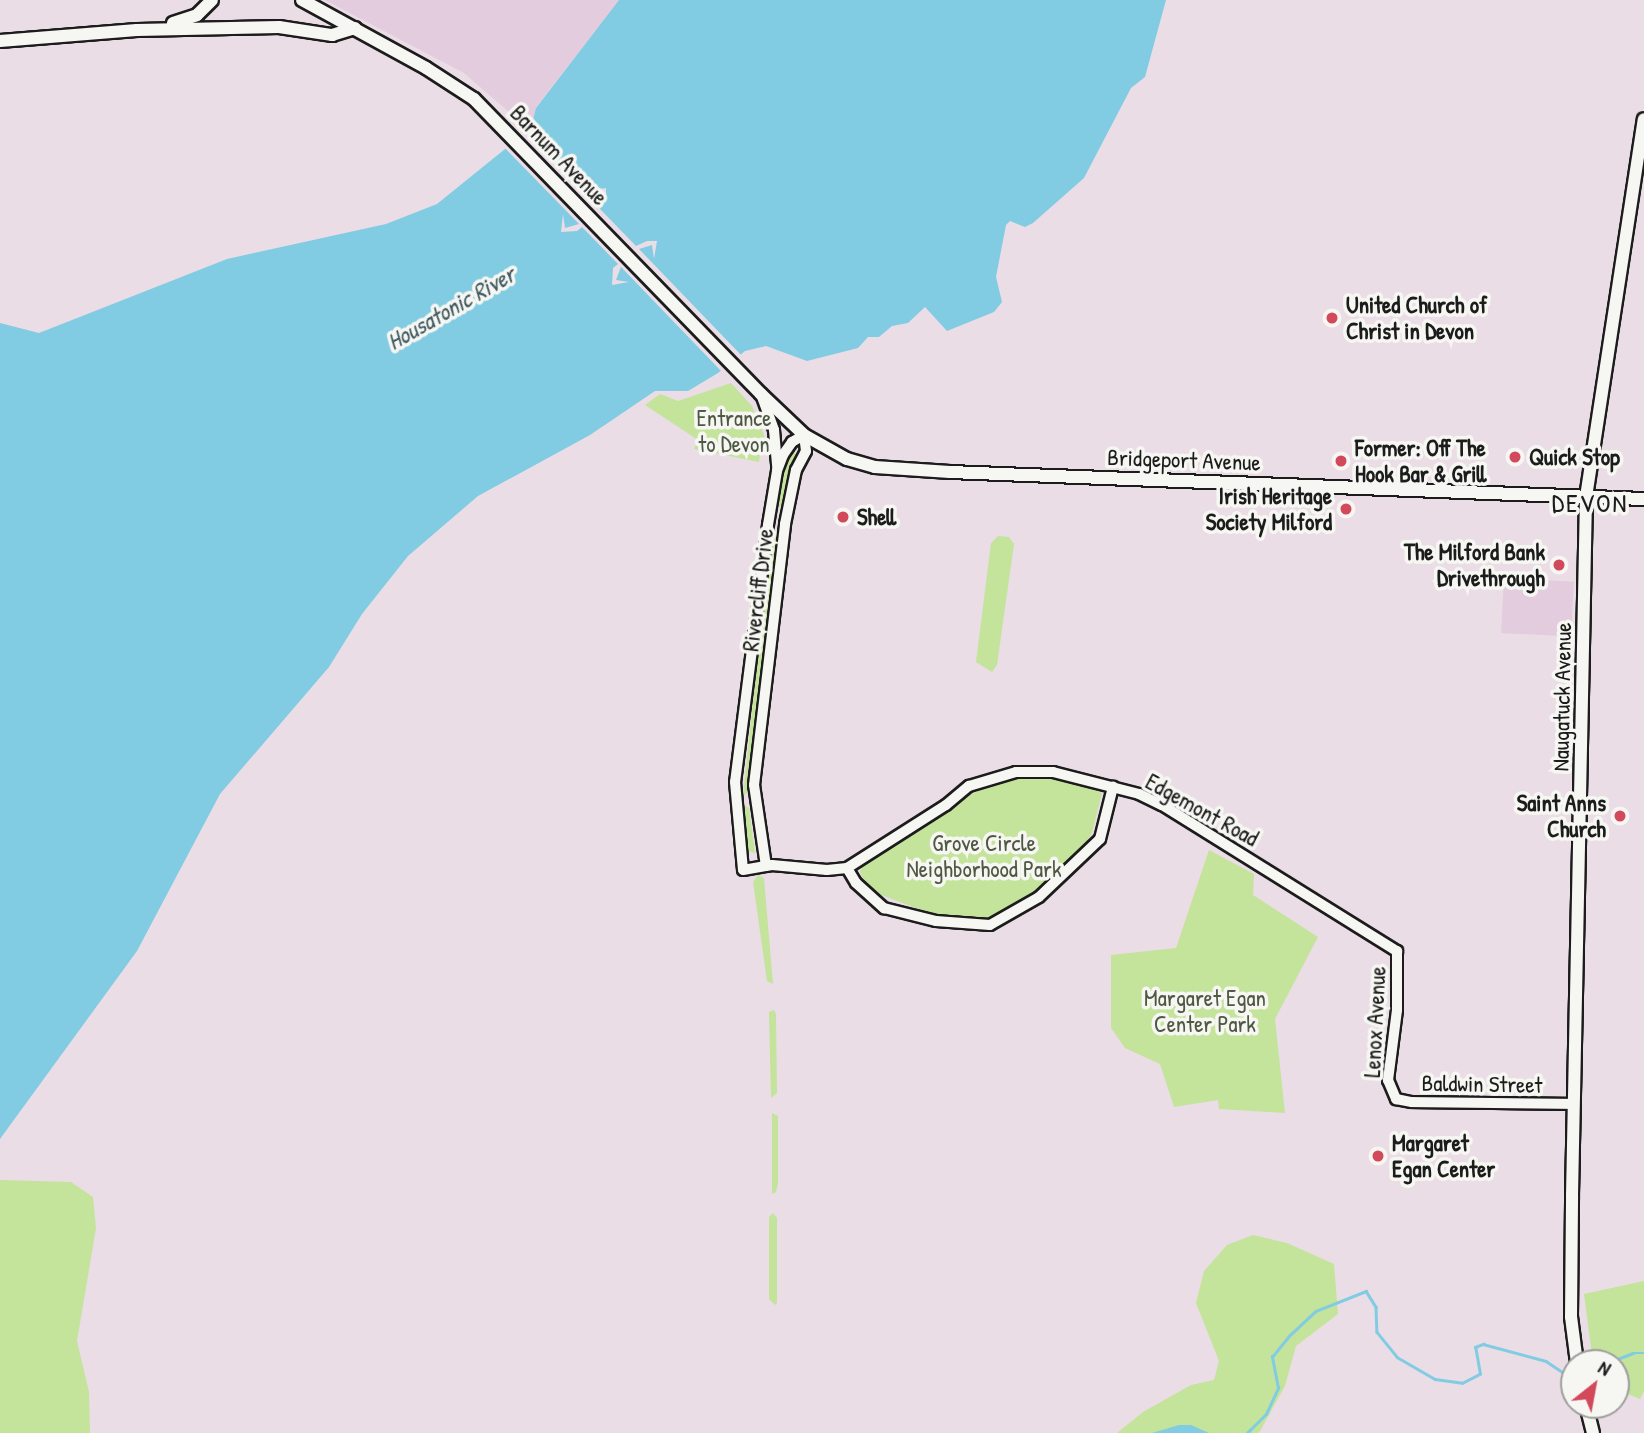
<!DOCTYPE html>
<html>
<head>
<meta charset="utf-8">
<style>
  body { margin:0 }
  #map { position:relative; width:1644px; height:1433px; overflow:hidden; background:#eadde6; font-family:"Patrick Hand",sans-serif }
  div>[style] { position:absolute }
  .built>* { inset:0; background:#e2ccdd; transform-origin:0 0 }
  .green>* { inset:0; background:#c4e39b }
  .water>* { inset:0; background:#81cce2 }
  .pier>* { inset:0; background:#eadde6 }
  .stream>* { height:2.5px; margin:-1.25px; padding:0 1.25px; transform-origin:1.25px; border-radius:1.25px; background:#81cce2 }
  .roads { filter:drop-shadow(2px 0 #1c1c1c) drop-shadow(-2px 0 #1c1c1c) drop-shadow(0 2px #1c1c1c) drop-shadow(0 -2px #1c1c1c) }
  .minor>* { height:10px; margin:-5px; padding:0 5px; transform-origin:5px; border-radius:5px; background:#f6f6f2 }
  .major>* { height:12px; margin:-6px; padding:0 6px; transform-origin:6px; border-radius:6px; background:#f6f6f2 }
  .dots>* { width:19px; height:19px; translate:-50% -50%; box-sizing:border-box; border:4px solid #f6f6f2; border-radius:50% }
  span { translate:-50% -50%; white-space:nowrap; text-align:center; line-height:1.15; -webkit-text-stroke:7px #f6f6f2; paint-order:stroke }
  .street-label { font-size:23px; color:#1c1c1c }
  .poi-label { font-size:23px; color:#1c1c1c; font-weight:700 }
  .left { translate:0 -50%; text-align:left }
  .right { translate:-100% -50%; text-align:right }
  .park-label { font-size:23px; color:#4e5842 }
  .water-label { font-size:24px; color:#3f5a61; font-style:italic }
  .quarter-label { font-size:26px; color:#1c1c1c; letter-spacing:2px }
  .north { position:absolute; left:1560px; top:1349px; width:70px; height:70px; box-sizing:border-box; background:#f6f6f2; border:2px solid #9f9f9c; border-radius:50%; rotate:31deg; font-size:19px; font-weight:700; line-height:28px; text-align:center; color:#1c1c1c }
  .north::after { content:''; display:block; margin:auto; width:24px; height:32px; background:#d1495b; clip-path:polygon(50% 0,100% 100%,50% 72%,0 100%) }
</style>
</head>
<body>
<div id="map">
  <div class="built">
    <i style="clip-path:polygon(325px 0,619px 0,536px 107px,535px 118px,517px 119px,464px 73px)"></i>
    <i style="left:1504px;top:578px;width:70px;height:55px;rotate:3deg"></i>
  </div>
  <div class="green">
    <i style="clip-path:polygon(731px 383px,752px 406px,764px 435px,767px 455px,760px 455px,759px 462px,694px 449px,698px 440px,645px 405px,660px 394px,678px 401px)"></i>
    <i style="clip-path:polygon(791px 450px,797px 455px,788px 476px,783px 506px,778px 507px,782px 469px)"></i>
    <i style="clip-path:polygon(775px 530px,780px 535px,747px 793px,743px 796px,771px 532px)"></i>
    <i style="clip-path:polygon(998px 536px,1009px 537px,1014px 544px,997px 665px,992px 672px,976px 662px,991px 543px)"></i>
    <i style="clip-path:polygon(1025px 776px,1062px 779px,1102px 793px,1092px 833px,1083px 847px,1053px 878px,1019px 904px,990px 918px,943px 918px,876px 893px,863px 879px,860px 871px,863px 865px,960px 800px,996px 782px)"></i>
    <i style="clip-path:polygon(741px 804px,749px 808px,755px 853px,748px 851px,739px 807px)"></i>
    <i style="clip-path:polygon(1209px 850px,1254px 874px,1253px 895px,1318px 937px,1275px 1019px,1285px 1113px,1219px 1109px,1218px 1100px,1174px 1107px,1160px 1064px,1125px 1048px,1111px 1028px,1111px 955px,1176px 948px)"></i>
    <i style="clip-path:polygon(758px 875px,764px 878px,773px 984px,767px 981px,753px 882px)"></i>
    <i style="clip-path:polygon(774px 1010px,776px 1014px,777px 1093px,771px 1098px,769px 1012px)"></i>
    <i style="clip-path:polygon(772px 1113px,778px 1116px,778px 1183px,776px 1192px,772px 1194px)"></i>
    <i style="clip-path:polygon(0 1180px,71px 1182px,93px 1197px,96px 1228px,77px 1341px,89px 1392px,90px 1433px,0 1433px)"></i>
    <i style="clip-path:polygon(773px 1213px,777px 1218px,777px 1303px,775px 1305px,769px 1299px,769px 1217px)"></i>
    <i style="clip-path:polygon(1253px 1235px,1287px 1243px,1334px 1264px,1338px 1314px,1296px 1346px,1285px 1386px,1259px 1433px,1117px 1433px,1143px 1412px,1191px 1385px,1214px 1380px,1219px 1361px,1196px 1303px,1204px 1271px,1227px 1245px)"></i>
    <i style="clip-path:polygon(1644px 1281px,1644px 1391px,1640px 1399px,1616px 1389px,1616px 1363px,1593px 1363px,1584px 1294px)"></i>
  </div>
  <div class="water">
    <i style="clip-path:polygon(619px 0,1166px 0,1145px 77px,1131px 88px,1084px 178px,1033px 223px,1025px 227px,1010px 221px,1006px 225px,996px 277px,1002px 302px,994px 312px,947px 331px,925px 307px,908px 323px,892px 326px,879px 337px,868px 337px,858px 348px,807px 361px,766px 346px,745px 351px,718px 373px,688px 391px,655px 391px,590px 435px,478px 496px,408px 556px,362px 614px,329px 667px,220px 794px,137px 951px,0 1139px,0 323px,39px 333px,227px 259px,386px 224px,437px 204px,531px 128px,536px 108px)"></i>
    <i style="clip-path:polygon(1179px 1425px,1191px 1425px,1209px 1433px,1152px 1433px)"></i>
  </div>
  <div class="pier">
    <i style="clip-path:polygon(523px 130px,597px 206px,601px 193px,588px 191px,606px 188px,606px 198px,600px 209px,636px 246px,647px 241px,657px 241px,654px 259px,652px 245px,639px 249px,743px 357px,723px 373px,621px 267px,616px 280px,629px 282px,612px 285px,613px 268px,618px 264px,582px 227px,577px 231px,561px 232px,563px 214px,565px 228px,579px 224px,503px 146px)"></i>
  </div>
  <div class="stream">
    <i style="left:1607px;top:1363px;width:28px;rotate:-21deg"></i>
    <i style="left:1633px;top:1353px;width:11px"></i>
    <i style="left:1247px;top:1433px;width:27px;rotate:-45deg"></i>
    <i style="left:1266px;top:1414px;width:29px;rotate:-65deg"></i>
    <i style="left:1278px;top:1388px;width:32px;rotate:-101deg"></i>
    <i style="left:1272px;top:1357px;width:28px;rotate:-51deg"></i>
    <i style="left:1290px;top:1335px;width:35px;rotate:-43deg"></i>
    <i style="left:1316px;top:1311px;width:54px;rotate:-21.8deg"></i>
    <i style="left:1366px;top:1291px;width:19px;rotate:58deg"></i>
    <i style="left:1376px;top:1307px;width:25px;rotate:88deg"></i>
    <i style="left:1377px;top:1332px;width:32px;rotate:51deg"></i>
    <i style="left:1397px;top:1357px;width:44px;rotate:30.1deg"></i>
    <i style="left:1435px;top:1379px;width:27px;rotate:8deg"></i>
    <i style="left:1462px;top:1383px;width:20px;rotate:-27deg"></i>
    <i style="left:1480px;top:1374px;width:27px;rotate:-100deg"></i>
    <i style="left:1475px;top:1347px;width:9px;rotate:-21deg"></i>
    <i style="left:1483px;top:1344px;width:65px;rotate:15.1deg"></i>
    <i style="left:1546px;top:1361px;width:27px;rotate:34deg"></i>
  </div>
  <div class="roads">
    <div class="minor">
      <i style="left:761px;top:394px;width:38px;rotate:70deg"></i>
      <i style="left:774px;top:430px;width:38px;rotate:85deg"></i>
      <i style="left:766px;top:866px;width:82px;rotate:-98.4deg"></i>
      <i style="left:754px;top:785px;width:263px;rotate:-83.2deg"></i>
      <i style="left:785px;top:524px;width:55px;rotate:-78.5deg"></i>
      <i style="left:796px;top:470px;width:21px;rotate:-62deg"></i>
      <i style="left:806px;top:451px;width:16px;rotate:-97deg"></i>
      <i style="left:804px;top:435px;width:14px;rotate:150deg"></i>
      <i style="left:792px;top:442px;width:16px;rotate:125deg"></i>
      <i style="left:783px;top:455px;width:17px;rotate:111deg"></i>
      <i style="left:777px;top:471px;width:55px;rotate:99.5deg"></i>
      <i style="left:768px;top:525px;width:259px;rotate:97.3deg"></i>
      <i style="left:735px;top:782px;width:88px;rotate:84.8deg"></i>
      <i style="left:743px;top:870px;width:23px;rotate:-10deg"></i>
      <i style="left:766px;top:866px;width:6px;rotate:-9deg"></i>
      <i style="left:772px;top:865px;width:55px;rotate:5.2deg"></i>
      <i style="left:827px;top:870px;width:20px;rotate:-6deg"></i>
      <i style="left:847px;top:868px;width:117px;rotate:-32.5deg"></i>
      <i style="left:946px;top:805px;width:30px;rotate:-40deg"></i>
      <i style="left:969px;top:786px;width:49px;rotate:-16.6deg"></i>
      <i style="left:1016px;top:772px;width:37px"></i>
      <i style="left:1053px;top:772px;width:89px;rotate:14.3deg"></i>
      <i style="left:1139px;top:794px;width:25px;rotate:26deg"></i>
      <i style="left:1162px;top:805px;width:277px;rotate:31.9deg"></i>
      <i style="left:1397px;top:951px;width:59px;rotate:90deg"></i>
      <i style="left:1397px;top:1010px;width:71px;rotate:97.3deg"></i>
      <i style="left:1388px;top:1080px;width:21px;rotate:67deg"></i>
      <i style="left:1396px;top:1099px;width:16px;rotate:11deg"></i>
      <i style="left:1412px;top:1102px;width:162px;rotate:0.7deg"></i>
      <i style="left:847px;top:868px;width:17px;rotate:59deg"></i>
      <i style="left:856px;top:883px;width:38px;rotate:42deg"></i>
      <i style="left:884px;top:908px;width:54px;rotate:14deg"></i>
      <i style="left:936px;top:921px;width:54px;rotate:4.2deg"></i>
      <i style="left:990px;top:925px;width:56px;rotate:-29.7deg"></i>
      <i style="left:1039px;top:897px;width:84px;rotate:-43.6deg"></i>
      <i style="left:1100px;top:839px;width:54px;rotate:-76deg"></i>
    </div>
    <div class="major">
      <i style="left:302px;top:0;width:141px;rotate:28.7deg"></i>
      <i style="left:426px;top:68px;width:57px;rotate:32.9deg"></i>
      <i style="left:474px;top:99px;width:412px;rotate:45.8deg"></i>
      <i style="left:761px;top:394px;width:59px;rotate:43.6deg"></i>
      <i style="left:804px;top:435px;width:49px;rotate:29.2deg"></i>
      <i style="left:847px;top:459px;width:29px;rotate:16deg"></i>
      <i style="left:875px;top:467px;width:75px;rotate:3.8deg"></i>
      <i style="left:950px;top:472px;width:695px;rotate:2.23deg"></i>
      <i style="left:173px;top:23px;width:25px;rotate:-18deg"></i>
      <i style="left:197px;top:15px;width:21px;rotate:-45deg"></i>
      <i style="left:0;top:41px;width:137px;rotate:-4.6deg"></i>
      <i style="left:137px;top:30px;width:142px;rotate:-1.2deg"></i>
      <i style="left:279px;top:27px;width:54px;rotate:8.6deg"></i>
      <i style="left:332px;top:35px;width:24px;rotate:-17deg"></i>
      <i style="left:1577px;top:1363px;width:46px;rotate:-97.4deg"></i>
      <i style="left:1571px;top:1317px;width:122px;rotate:-89.5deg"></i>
      <i style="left:1572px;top:1195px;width:698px;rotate:-88.85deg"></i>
      <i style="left:1586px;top:497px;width:382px;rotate:-81.3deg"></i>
      <i style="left:1586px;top:1405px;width:29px;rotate:76deg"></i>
    </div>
  </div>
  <div class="dots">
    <i style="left:1332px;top:318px;background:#d1495b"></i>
    <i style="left:1515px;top:457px;background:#d1495b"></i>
    <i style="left:1341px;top:461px;background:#d1495b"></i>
    <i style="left:1346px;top:509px;background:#d1495b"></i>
    <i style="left:843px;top:517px;background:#d1495b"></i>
    <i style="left:1559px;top:565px;background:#d1495b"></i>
    <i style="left:1620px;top:816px;background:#d1495b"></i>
    <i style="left:1378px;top:1156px;background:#d1495b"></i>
  </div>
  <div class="street-label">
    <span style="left:559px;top:155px;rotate:46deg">Barnum Avenue</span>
    <span style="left:1184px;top:460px;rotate:2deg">Bridgeport Avenue</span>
    <span style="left:758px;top:590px;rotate:-83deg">Rivercliff Drive</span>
    <span style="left:1562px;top:697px;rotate:-89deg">Naugatuck Avenue</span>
    <span style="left:1202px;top:810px;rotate:29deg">Edgemont Road</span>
    <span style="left:1375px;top:1022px;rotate:-87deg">Lenox Avenue</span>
    <span style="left:1482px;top:1084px;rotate:1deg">Baldwin Street</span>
  </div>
  <div class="poi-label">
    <span class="left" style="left:1346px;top:318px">United Church of<br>Christ in Devon</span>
    <span class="left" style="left:1355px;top:461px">Former: Off The<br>Hook Bar &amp; Grill</span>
    <span class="left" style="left:1529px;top:457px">Quick Stop</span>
    <span class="right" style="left:1332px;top:509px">Irish Heritage<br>Society Milford</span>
    <span class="left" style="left:857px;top:517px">Shell</span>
    <span class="right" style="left:1545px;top:565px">The Milford Bank<br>Drivethrough</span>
    <span class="right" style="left:1606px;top:816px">Saint Anns<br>Church</span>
    <span class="left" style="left:1392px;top:1156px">Margaret<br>Egan Center</span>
  </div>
  <div class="park-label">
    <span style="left:734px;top:431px">Entrance<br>to Devon</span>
    <span style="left:984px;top:856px">Grove Circle<br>Neighborhood Park</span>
    <span style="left:1205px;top:1011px">Margaret Egan<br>Center Park</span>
  </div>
  <div class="water-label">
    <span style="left:451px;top:308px;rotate:-30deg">Housatonic River</span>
  </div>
  <div class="quarter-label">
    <span style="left:1590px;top:503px">DEVON</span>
  </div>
  <div class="north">N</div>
</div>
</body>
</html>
